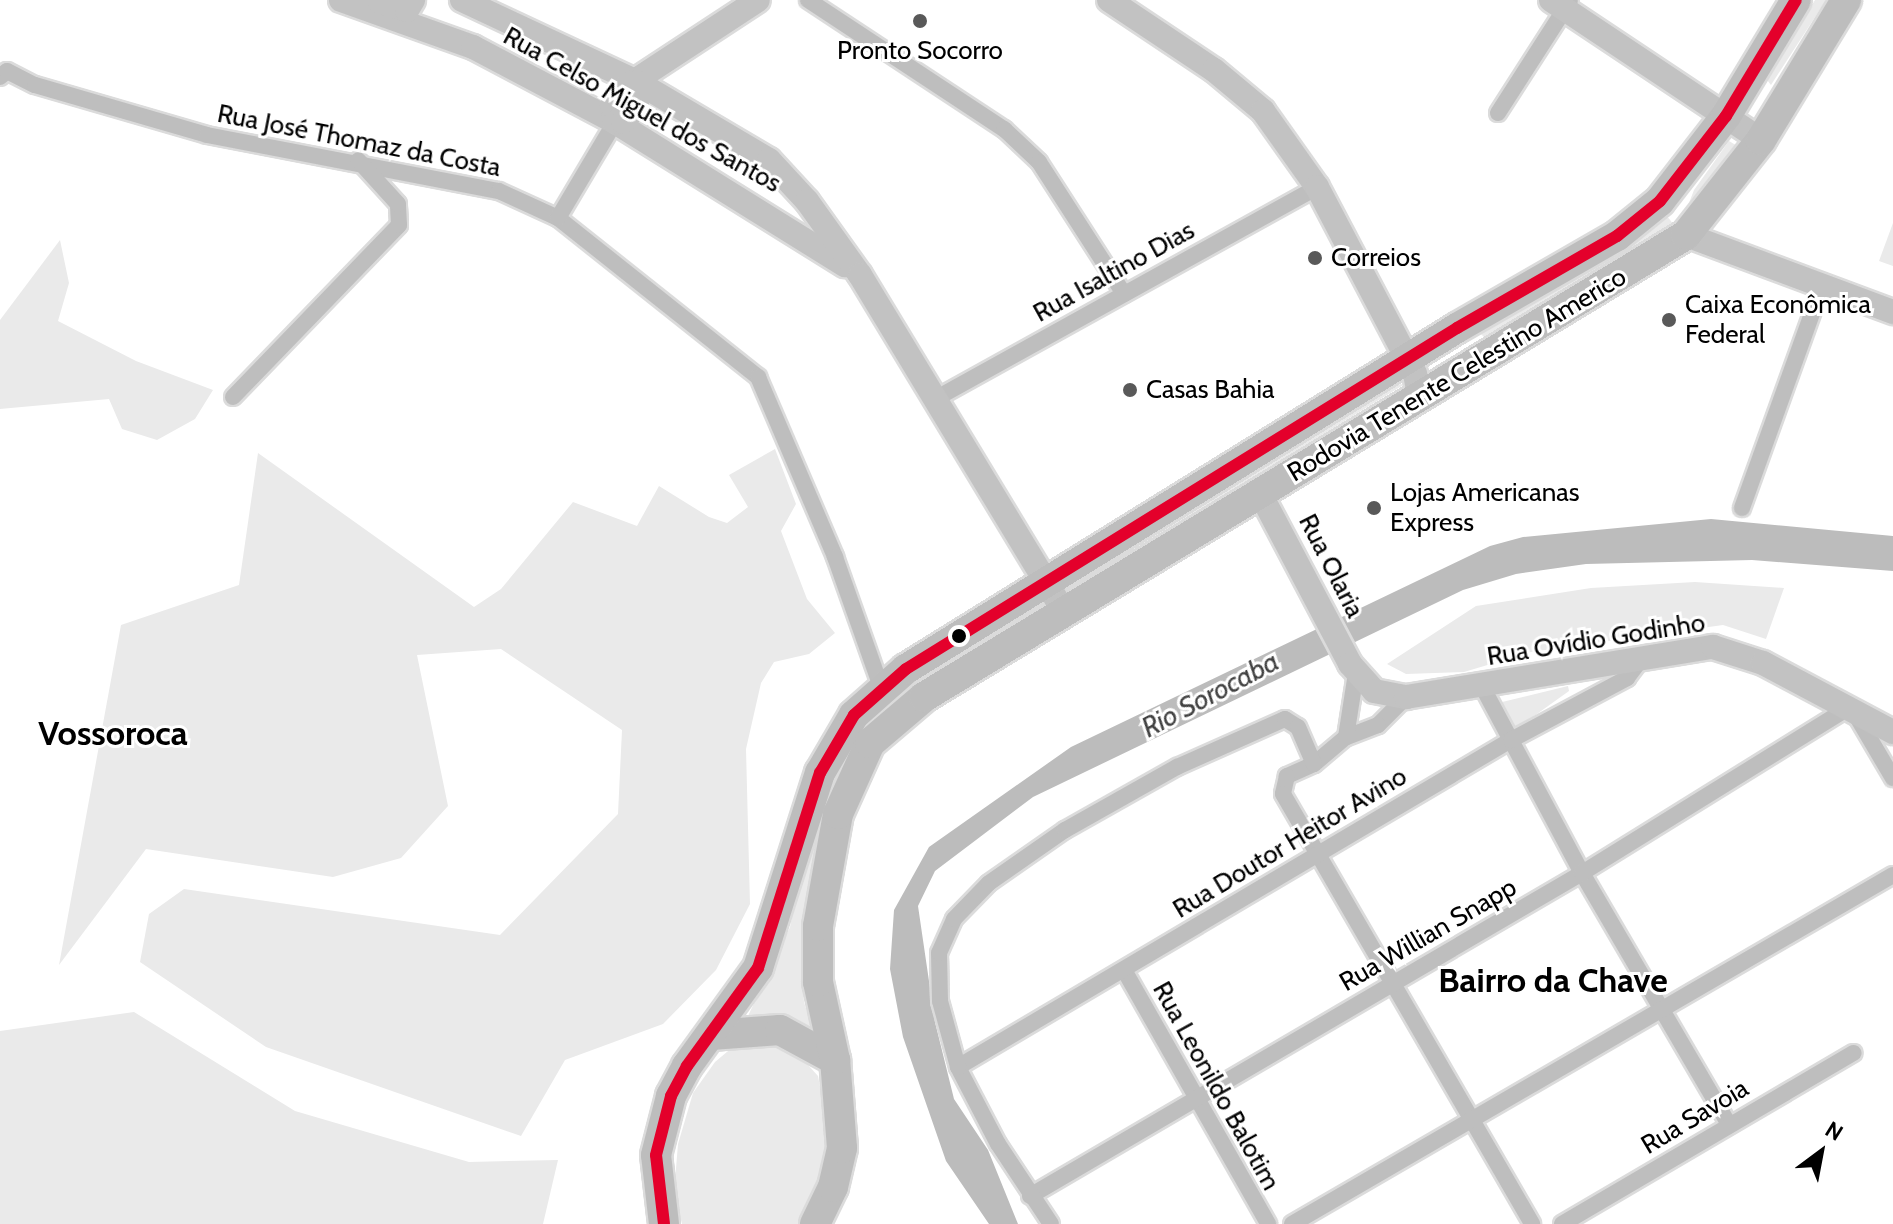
<!DOCTYPE html>
<html>
<head>
<meta charset="utf-8">
<style>
  body { margin:0 }
  #map { position:relative; width:1893px; height:1224px; overflow:hidden; background:#fff; font-family:Cabin,sans-serif }
  div>[style] { position:absolute }
  .green>* { inset:0; background:#eaeaea }
  .water>* { inset:0; background:#bcbcbc }
  .roads { filter:drop-shadow(2px 0 #dbdbdb) drop-shadow(-2px 0 #dbdbdb) drop-shadow(0 2px #dbdbdb) drop-shadow(0 -2px #dbdbdb) }
  .street>* { height:16px; margin:-8px; padding:0 8px; transform-origin:8px; border-radius:8px; background:#bebebe }
  .secondary>* { height:24px; margin:-12px; padding:0 12px; transform-origin:12px; border-radius:12px; background:#c2c2c2 }
  .highway>* { height:30px; margin:-15px; padding:0 15px; transform-origin:15px; border-radius:15px; background:#bdbdbd }
  .bus-1>* { height:12px; margin:-6px; padding:0 6px; transform-origin:6px; border-radius:6px; background:#e4002b }
  .dots>* { width:22px; height:22px; translate:-50% -50%; box-sizing:border-box; border:4px solid #fff; border-radius:50% }
  span { translate:-50% -50%; white-space:nowrap; text-align:center; line-height:1.15; -webkit-text-stroke:6px #fff; paint-order:stroke }
  .poi-label { font-size:26px; color:#000 }
  .left { translate:0 -50%; text-align:left }
  .street-label { font-size:26px; color:#000 }
  .water-label { font-size:28px; color:#414141; font-style:italic }
  .district-label { font-size:34px; color:#000; font-weight:700 }
  .north { position:absolute; left:1781px; top:1112px; width:80px; height:80px; -webkit-text-stroke:6px #fff; paint-order:stroke; rotate:32deg; font-size:22px; font-weight:700; line-height:32px; text-align:center; color:#000 }
  .north::after { content:''; display:block; margin:auto; width:28px; height:36px; background:#000; clip-path:polygon(50% 0,100% 100%,50% 72%,0 100%) }
</style>
</head>
<body>
<div id="map">
  <div class="green">
    <i style="clip-path:polygon(1815px 0,1826px 0,1771px 85px,1767px 80px)"></i>
    <i style="clip-path:polygon(1729px 141px,1739px 147px,1689px 203px,1694px 190px)"></i>
    <i style="clip-path:polygon(1663px 211px,1678px 230px,1486px 339px,1480px 333px,1593px 265px)"></i>
    <i style="clip-path:polygon(1893px 223px,1893px 266px,1879px 261px)"></i>
    <i style="clip-path:polygon(60px 240px,69px 283px,58px 321px,136px 361px,213px 390px,195px 419px,157px 440px,122px 429px,109px 399px,0 409px,0 320px)"></i>
    <i style="clip-path:polygon(1405px 384px,1074px 588px,1070px 584px,1387px 385px)"></i>
    <i style="clip-path:polygon(775px 449px,796px 504px,781px 531px,807px 599px,835px 633px,809px 654px,774px 662px,761px 683px,746px 749px,750px 904px,716px 970px,663px 1024px,565px 1060px,521px 1136px,266px 1047px,140px 962px,149px 914px,184px 889px,500px 935px,618px 814px,622px 730px,501px 649px,417px 655px,448px 806px,401px 858px,333px 877px,146px 849px,59px 965px,121px 625px,239px 585px,258px 453px,474px 607px,501px 589px,573px 502px,637px 526px,659px 486px,709px 517px,727px 523px,748px 507px,729px 475px)"></i>
    <i style="clip-path:polygon(1695px 582px,1784px 588px,1766px 639px,1723px 625px,1531px 652px,1464px 672px,1406px 674px,1387px 664px,1476px 606px,1591px 588px)"></i>
    <i style="clip-path:polygon(1042px 597px,1051px 610px,901px 701px,808px 906px,801px 964px,804px 1002px,815px 1038px,785px 1019px,748px 1016px,790px 927px,812px 812px,864px 713px)"></i>
    <i style="clip-path:polygon(1568px 686px,1569px 691px,1513px 731px,1498px 703px)"></i>
    <i style="clip-path:polygon(134px 1012px,295px 1111px,469px 1162px,558px 1160px,543px 1224px,0 1224px,0 1031px)"></i>
    <i style="clip-path:polygon(774px 1043px,800px 1056px,818px 1076px,826px 1119px,824px 1173px,801px 1224px,682px 1224px,674px 1193px,678px 1144px,693px 1093px,715px 1062px,734px 1046px)"></i>
  </div>
  <div class="water">
    <i style="clip-path:polygon(1711px 519px,1893px 536px,1893px 571px,1752px 560px,1586px 564px,1516px 574px,1463px 590px,1033px 797px,935px 871px,918px 906px,935px 1022px,954px 1099px,988px 1150px,1018px 1224px,989px 1224px,946px 1161px,903px 1037px,890px 969px,894px 910px,929px 847px,1071px 747px,1490px 546px,1523px 537px)"></i>
  </div>
  <div class="roads">
    <div class="street">
      <i style="left:808px;top:0;width:235px;rotate:33.4deg"></i>
      <i style="left:1004px;top:129px;width:48px;rotate:43.3deg"></i>
      <i style="left:1039px;top:162px;width:157px;rotate:57.2deg"></i>
      <i style="left:0;top:77px;width:9px;rotate:-41deg"></i>
      <i style="left:7px;top:71px;width:31px;rotate:27deg"></i>
      <i style="left:35px;top:85px;width:179px;rotate:16.2deg"></i>
      <i style="left:207px;top:135px;width:297px;rotate:10.9deg"></i>
      <i style="left:499px;top:191px;width:65px;rotate:24.6deg"></i>
      <i style="left:558px;top:218px;width:256px;rotate:38.5deg"></i>
      <i style="left:758px;top:377px;width:196px;rotate:66.8deg"></i>
      <i style="left:835px;top:557px;width:138px;rotate:70.5deg"></i>
      <i style="left:1498px;top:113px;width:133px;rotate:-57.3deg"></i>
      <i style="left:558px;top:218px;width:112px;rotate:-59.3deg"></i>
      <i style="left:233px;top:397px;width:239px;rotate:-46deg"></i>
      <i style="left:399px;top:225px;width:21px;rotate:-93deg"></i>
      <i style="left:398px;top:204px;width:59px;rotate:-132.3deg"></i>
      <i style="left:935px;top:399px;width:437px;rotate:-29deg"></i>
      <i style="left:1742px;top:508px;width:236px;rotate:-70.2deg"></i>
      <i style="left:1482px;top:686px;width:212px;rotate:61.9deg"></i>
      <i style="left:1582px;top:873px;width:292px;rotate:59.7deg"></i>
      <i style="left:1406px;top:697px;width:40px;rotate:135deg"></i>
      <i style="left:1378px;top:725px;width:34px;rotate:159deg"></i>
      <i style="left:1346px;top:737px;width:42px;rotate:139.8deg"></i>
      <i style="left:1314px;top:764px;width:30px;rotate:156deg"></i>
      <i style="left:1287px;top:776px;width:18px;rotate:103deg"></i>
      <i style="left:1283px;top:794px;width:497px;rotate:59.9deg"></i>
      <i style="left:1857px;top:717px;width:71px;rotate:59.5deg"></i>
      <i style="left:1346px;top:737px;width:65px;rotate:-81.1deg"></i>
      <i style="left:1124px;top:970px;width:292px;rotate:60.4deg"></i>
      <i style="left:958px;top:1067px;width:642px;rotate:-30.6deg"></i>
      <i style="left:1511px;top:740px;width:132px;rotate:-28.1deg"></i>
      <i style="left:1627px;top:678px;width:25px;rotate:-53deg"></i>
      <i style="left:1030px;top:1196px;width:640px;rotate:-30.33deg"></i>
      <i style="left:1582px;top:873px;width:311px;rotate:-31.8deg"></i>
      <i style="left:1051px;top:1224px;width:96px;rotate:-123.5deg"></i>
      <i style="left:998px;top:1144px;width:87px;rotate:-117.5deg"></i>
      <i style="left:958px;top:1067px;width:68px;rotate:-105.3deg"></i>
      <i style="left:940px;top:1001px;width:48px;rotate:-91.2deg"></i>
      <i style="left:939px;top:953px;width:37px;rotate:-66deg"></i>
      <i style="left:954px;top:919px;width:50px;rotate:-45.8deg"></i>
      <i style="left:989px;top:883px;width:93px;rotate:-34.9deg"></i>
      <i style="left:1065px;top:830px;width:129px;rotate:-29.4deg"></i>
      <i style="left:1177px;top:767px;width:118px;rotate:-24deg"></i>
      <i style="left:1285px;top:719px;width:15px;rotate:32deg"></i>
      <i style="left:1298px;top:727px;width:40px;rotate:66.6deg"></i>
      <i style="left:1292px;top:1224px;width:695px;rotate:-30.14deg"></i>
      <i style="left:1562px;top:1224px;width:338px;rotate:-30.4deg"></i>
    </div>
    <div class="secondary">
      <i style="left:341px;top:0;width:140px;rotate:19.6deg"></i>
      <i style="left:473px;top:47px;width:161px;rotate:27.8deg"></i>
      <i style="left:615px;top:122px;width:271px;rotate:31.9deg"></i>
      <i style="left:462px;top:0;width:193px;rotate:25.1deg"></i>
      <i style="left:637px;top:82px;width:153px;rotate:30.6deg"></i>
      <i style="left:769px;top:160px;width:56px;rotate:47.2deg"></i>
      <i style="left:807px;top:201px;width:91px;rotate:54.4deg"></i>
      <i style="left:860px;top:275px;width:394px;rotate:58.8deg"></i>
      <i style="left:1109px;top:0;width:126px;rotate:33.7deg"></i>
      <i style="left:1214px;top:70px;width:64px;rotate:39.9deg"></i>
      <i style="left:1263px;top:111px;width:93px;rotate:54.6deg"></i>
      <i style="left:1317px;top:187px;width:211px;rotate:62.3deg"></i>
      <i style="left:1415px;top:374px;width:20px;rotate:79deg"></i>
      <i style="left:1551px;top:0;width:252px;rotate:33.7deg"></i>
      <i style="left:380px;top:2px;width:28px;rotate:17deg"></i>
      <i style="left:407px;top:10px;width:12px;rotate:-59deg"></i>
      <i style="left:615px;top:122px;width:16px;rotate:-101deg"></i>
      <i style="left:612px;top:106px;width:22px;rotate:-56deg"></i>
      <i style="left:624px;top:88px;width:160px;rotate:-33.3deg"></i>
      <i style="left:615px;top:122px;width:8px"></i>
      <i style="left:623px;top:122px;width:21px;rotate:-49deg"></i>
      <i style="left:637px;top:106px;width:24px;rotate:-90deg"></i>
      <i style="left:1686px;top:235px;width:221px;rotate:20.4deg"></i>
      <i style="left:1261px;top:495px;width:191px;rotate:62.2deg"></i>
      <i style="left:1350px;top:664px;width:36px;rotate:48deg"></i>
      <i style="left:1374px;top:691px;width:33px;rotate:11deg"></i>
      <i style="left:1406px;top:697px;width:311px;rotate:-9.3deg"></i>
      <i style="left:1713px;top:647px;width:52px;rotate:17.7deg"></i>
      <i style="left:1763px;top:663px;width:147px;rotate:28deg"></i>
    </div>
    <div class="highway">
      <i style="left:711px;top:1035px;width:69px;rotate:-4.1deg"></i>
      <i style="left:780px;top:1030px;width:63px;rotate:28.6deg"></i>
      <i style="left:664px;top:1224px;width:69px;rotate:-96.6deg"></i>
      <i style="left:656px;top:1155px;width:61px;rotate:-75.7deg"></i>
      <i style="left:671px;top:1096px;width:34px;rotate:-62deg"></i>
      <i style="left:687px;top:1066px;width:121px;rotate:-54.1deg"></i>
      <i style="left:758px;top:968px;width:205px;rotate:-72.4deg"></i>
      <i style="left:820px;top:773px;width:67px;rotate:-59.6deg"></i>
      <i style="left:854px;top:715px;width:69px;rotate:-41.5deg"></i>
      <i style="left:906px;top:669px;width:648px;rotate:-31.75deg"></i>
      <i style="left:1457px;top:328px;width:185px;rotate:-29.9deg"></i>
      <i style="left:1617px;top:236px;width:55px;rotate:-39.1deg"></i>
      <i style="left:1660px;top:201px;width:108px;rotate:-52.2deg"></i>
      <i style="left:1726px;top:116px;width:135px;rotate:-58.9deg"></i>
      <i style="left:815px;top:1224px;width:41px;rotate:-64.1deg"></i>
      <i style="left:833px;top:1187px;width:40px;rotate:-77deg"></i>
      <i style="left:842px;top:1148px;width:88px;rotate:-94.5deg"></i>
      <i style="left:835px;top:1060px;width:80px;rotate:-102.3deg"></i>
      <i style="left:818px;top:982px;width:56px;rotate:-90deg"></i>
      <i style="left:818px;top:926px;width:114px;rotate:-79.9deg"></i>
      <i style="left:838px;top:814px;width:78px;rotate:-65.7deg"></i>
      <i style="left:870px;top:743px;width:71px;rotate:-40.4deg"></i>
      <i style="left:924px;top:697px;width:891px;rotate:-31.23deg"></i>
      <i style="left:1686px;top:235px;width:121px;rotate:-51.7deg"></i>
      <i style="left:1761px;top:140px;width:164px;rotate:-58.7deg"></i>
    </div>
  </div>
  <div class="bus-1">
    <i style="left:664px;top:1224px;width:69px;rotate:-96.6deg"></i>
    <i style="left:656px;top:1155px;width:61px;rotate:-75.7deg"></i>
    <i style="left:671px;top:1096px;width:34px;rotate:-62deg"></i>
    <i style="left:687px;top:1066px;width:121px;rotate:-54.1deg"></i>
    <i style="left:758px;top:968px;width:205px;rotate:-72.4deg"></i>
    <i style="left:820px;top:773px;width:67px;rotate:-59.6deg"></i>
    <i style="left:854px;top:715px;width:69px;rotate:-41.5deg"></i>
    <i style="left:906px;top:669px;width:648px;rotate:-31.75deg"></i>
    <i style="left:1457px;top:328px;width:185px;rotate:-29.9deg"></i>
    <i style="left:1617px;top:236px;width:55px;rotate:-39.1deg"></i>
    <i style="left:1660px;top:201px;width:108px;rotate:-52.2deg"></i>
    <i style="left:1726px;top:116px;width:135px;rotate:-58.9deg"></i>
  </div>
  <div class="dots">
    <i style="left:920px;top:21px;background:#595959"></i>
    <i style="left:1315px;top:258px;background:#595959"></i>
    <i style="left:1669px;top:320px;background:#595959"></i>
    <i style="left:1130px;top:390px;background:#595959"></i>
    <i style="left:1374px;top:508px;background:#595959"></i>
    <i style="left:959px;top:636px;background:#000"></i>
  </div>
  <div class="poi-label">
    <span style="left:920px;top:51px">Pronto Socorro</span>
    <span class="left" style="left:1331px;top:258px">Correios</span>
    <span class="left" style="left:1685px;top:320px">Caixa Econômica<br>Federal</span>
    <span class="left" style="left:1146px;top:390px">Casas Bahia</span>
    <span class="left" style="left:1390px;top:508px">Lojas Americanas<br>Express</span>
  </div>
  <div class="street-label">
    <span style="left:642px;top:110px;rotate:29deg">Rua Celso Miguel dos Santos</span>
    <span style="left:359px;top:141px;rotate:11deg">Rua José Thomaz da Costa</span>
    <span style="left:1114px;top:272px;rotate:-29deg">Rua Isaltino Dias</span>
    <span style="left:1457px;top:375px;rotate:-31deg">Rodovia Tenente Celestino Americo</span>
    <span style="left:1331px;top:566px;rotate:63deg">Rua Olaria</span>
    <span style="left:1596px;top:640px;rotate:-9deg">Rua Ovídio Godinho</span>
    <span style="left:1290px;top:843px;rotate:-31deg">Rua Doutor Heitor Avino</span>
    <span style="left:1428px;top:935px;rotate:-30deg">Rua Willian Snapp</span>
    <span style="left:1216px;top:1086px;rotate:61deg">Rua Leonildo Balotim</span>
    <span style="left:1695px;top:1117px;rotate:-31deg">Rua Savoia</span>
  </div>
  <div class="water-label">
    <span style="left:1210px;top:694px;rotate:-28deg">Rio Sorocaba</span>
  </div>
  <div class="district-label">
    <span style="left:113px;top:734px">Vossoroca</span>
    <span style="left:1553px;top:981px">Bairro da Chave</span>
  </div>
  <div class="north">N</div>
</div>
</body>
</html>
